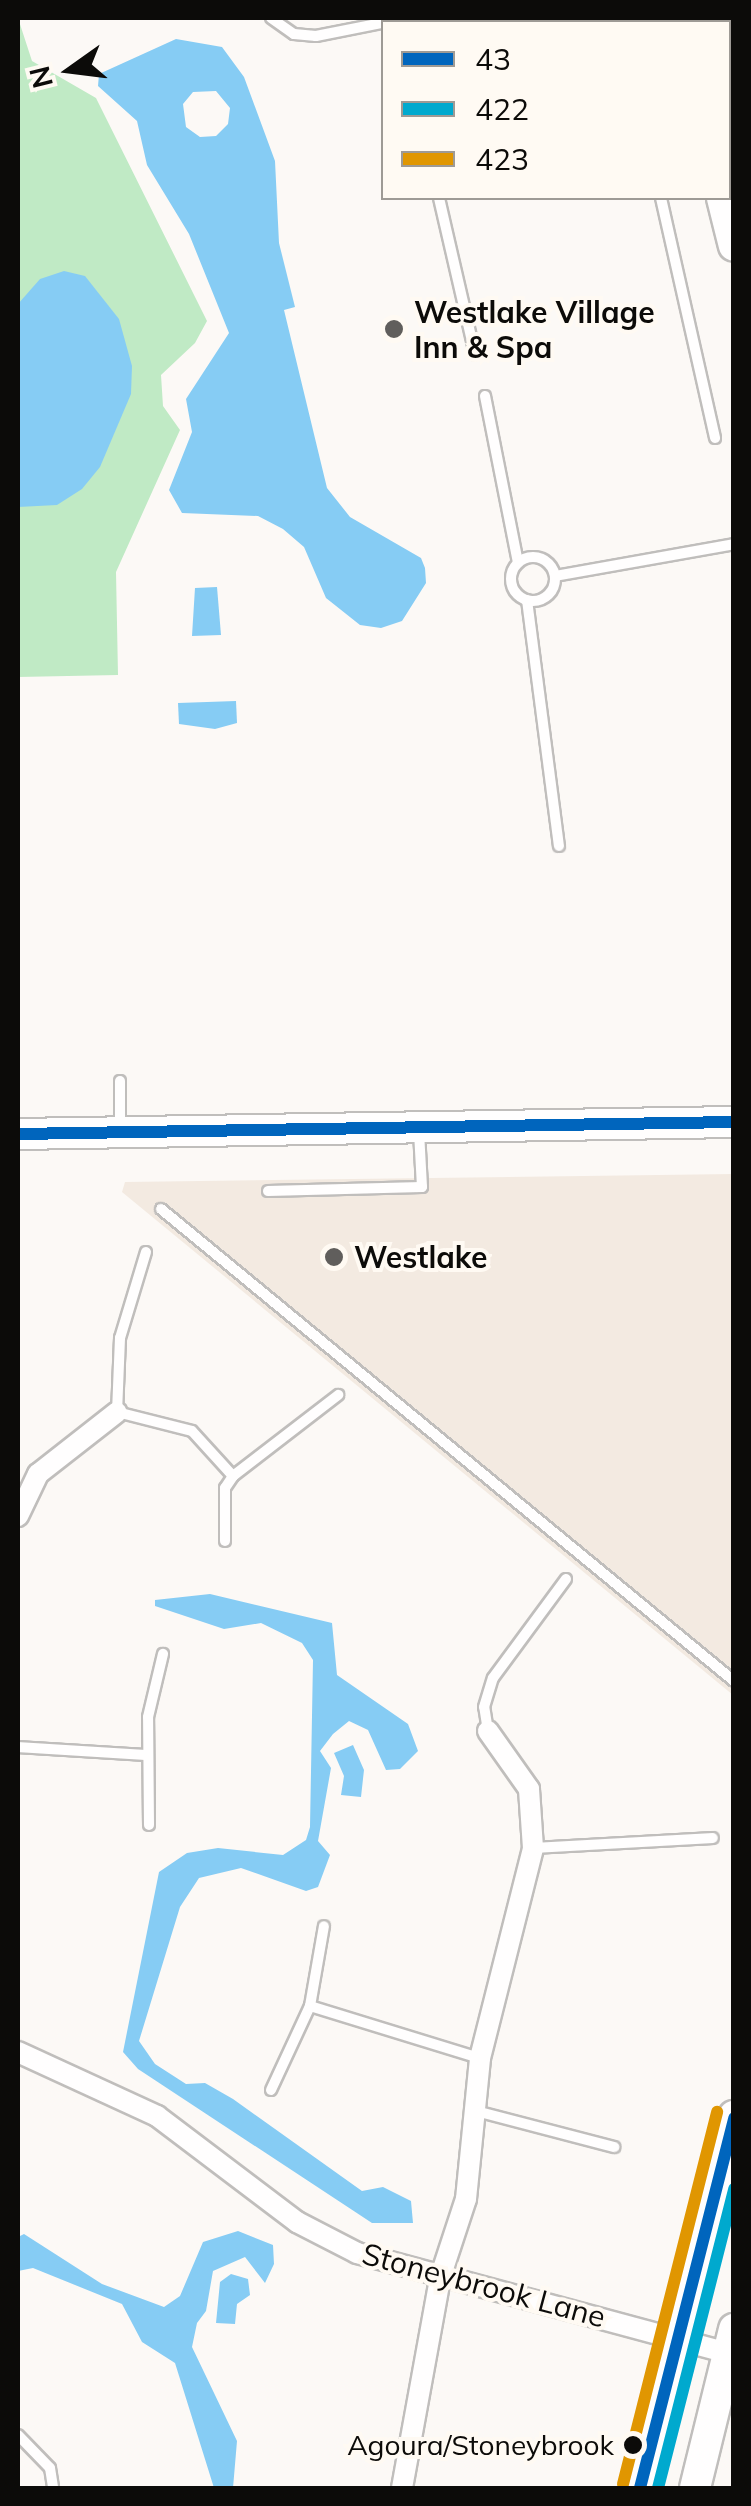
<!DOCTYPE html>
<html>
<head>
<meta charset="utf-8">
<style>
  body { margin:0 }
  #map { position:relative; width:751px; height:2506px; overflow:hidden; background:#fcf9f6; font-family:Mulish,sans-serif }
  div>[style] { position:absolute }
  .commercial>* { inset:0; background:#f3eae1 }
  .green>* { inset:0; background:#c0eac5 }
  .water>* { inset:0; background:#86ccf4 }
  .roads { filter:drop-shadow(2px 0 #c0bebc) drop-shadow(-2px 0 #c0bebc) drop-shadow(0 2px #c0bebc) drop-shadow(0 -2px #c0bebc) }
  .lane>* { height:10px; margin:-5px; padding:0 5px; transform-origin:5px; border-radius:5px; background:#fffefe }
  .lane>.ring { margin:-5px; padding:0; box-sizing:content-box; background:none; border:10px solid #fffefe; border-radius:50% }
  .street>* { height:20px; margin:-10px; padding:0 10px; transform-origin:10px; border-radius:10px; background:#fffefe }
  .secondary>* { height:30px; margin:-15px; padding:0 15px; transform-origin:15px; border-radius:15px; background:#fffefe }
  .bus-1>* { height:12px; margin:-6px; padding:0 6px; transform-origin:6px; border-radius:6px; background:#0065bd }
  .bus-2>* { height:12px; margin:-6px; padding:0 6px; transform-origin:6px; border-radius:6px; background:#00a9ce }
  .bus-3>* { height:12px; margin:-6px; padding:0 6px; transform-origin:6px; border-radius:6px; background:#e09601 }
  .dots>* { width:28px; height:28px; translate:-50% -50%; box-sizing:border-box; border:5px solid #fffaf3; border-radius:50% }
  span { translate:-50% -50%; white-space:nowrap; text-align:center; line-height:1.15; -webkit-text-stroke:8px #fffaf3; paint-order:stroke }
  .bus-label { font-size:28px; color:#0c0b09 }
  .right { translate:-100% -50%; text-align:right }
  .poi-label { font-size:30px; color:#0c0b09; font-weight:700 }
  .left { translate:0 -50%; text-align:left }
  .street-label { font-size:30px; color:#0c0b09 }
  .frame { position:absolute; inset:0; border:20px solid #0c0b09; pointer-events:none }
  .legend { position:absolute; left:381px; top:20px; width:350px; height:180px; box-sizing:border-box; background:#fffaf3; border:2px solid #9e9a95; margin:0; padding:12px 18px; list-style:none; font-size:30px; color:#0c0b09 }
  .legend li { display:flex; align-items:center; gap:20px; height:50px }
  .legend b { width:50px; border:2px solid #9e9a95 }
  .north { position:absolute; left:20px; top:20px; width:100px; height:100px; -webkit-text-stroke:8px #fffaf3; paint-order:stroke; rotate:256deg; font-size:28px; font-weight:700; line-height:40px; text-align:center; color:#0c0b09 }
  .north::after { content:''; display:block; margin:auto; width:35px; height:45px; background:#0c0b09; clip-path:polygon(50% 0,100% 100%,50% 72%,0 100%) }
</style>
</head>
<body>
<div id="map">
  <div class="commercial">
    <i style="clip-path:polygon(733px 1174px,733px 1695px,122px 1192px,125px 1182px)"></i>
  </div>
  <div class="green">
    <i style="clip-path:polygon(18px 18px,32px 61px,96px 98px,207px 321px,195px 343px,161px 375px,163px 406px,180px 430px,116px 572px,118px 675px,18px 677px)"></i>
  </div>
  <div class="water">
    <i style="clip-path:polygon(evenodd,176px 39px,222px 47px,244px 77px,275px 161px,279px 243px,295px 307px,284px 310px,327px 488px,350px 517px,421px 558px,425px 568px,426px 583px,402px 621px,381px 628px,360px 625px,326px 598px,304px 547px,283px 529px,258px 516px,182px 513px,169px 490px,192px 432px,186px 399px,229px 333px,189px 234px,147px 165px,137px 121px,98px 86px,99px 74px,176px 39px,216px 91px,230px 108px,228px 124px,216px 136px,200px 137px,186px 127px,183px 104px,193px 92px,216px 91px)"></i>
    <i style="clip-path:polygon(64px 271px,85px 276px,119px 319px,132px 366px,131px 394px,100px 467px,82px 489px,57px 505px,18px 507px,18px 304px,40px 279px)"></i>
    <i style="clip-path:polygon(217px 587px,221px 635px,192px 636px,195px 588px)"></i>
    <i style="clip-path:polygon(236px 701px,237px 723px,215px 729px,179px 724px,178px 703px)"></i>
    <i style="clip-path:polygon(210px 1594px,332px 1623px,337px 1675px,408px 1724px,418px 1751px,400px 1769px,386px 1770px,368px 1730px,349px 1721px,333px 1734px,320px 1751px,331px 1768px,318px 1841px,330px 1855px,318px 1887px,306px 1891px,241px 1868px,199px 1878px,180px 1907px,139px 2041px,155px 2064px,186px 2084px,205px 2083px,233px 2099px,362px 2191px,383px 2187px,411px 2201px,413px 2223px,372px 2223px,138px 2069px,123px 2052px,159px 1872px,187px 1853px,218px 1848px,283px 1855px,306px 1840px,310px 1827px,313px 1660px,302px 1643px,261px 1623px,224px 1629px,155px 1606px,155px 1600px)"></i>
    <i style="clip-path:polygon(353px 1745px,364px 1770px,361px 1797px,341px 1795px,344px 1776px,334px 1753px)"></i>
    <i style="clip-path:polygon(238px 2231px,273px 2245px,274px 2264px,265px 2283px,245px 2257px,213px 2271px,206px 2311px,197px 2323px,192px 2347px,237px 2441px,233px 2488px,214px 2488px,175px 2363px,142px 2342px,122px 2304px,33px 2268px,18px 2271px,18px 2237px,24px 2234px,102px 2284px,164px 2307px,180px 2296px,203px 2242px)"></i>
    <i style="clip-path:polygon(231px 2274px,248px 2279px,250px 2295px,237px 2304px,235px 2324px,216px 2323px,220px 2282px)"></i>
  </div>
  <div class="roads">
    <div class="lane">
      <i style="left:271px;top:18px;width:28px;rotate:35deg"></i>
      <i style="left:294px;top:34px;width:22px;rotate:5deg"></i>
      <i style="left:316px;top:36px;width:83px;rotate:-11.2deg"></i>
      <i style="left:439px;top:198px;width:160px;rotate:77deg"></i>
      <i style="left:661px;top:198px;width:246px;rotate:77.3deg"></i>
      <i style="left:485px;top:396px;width:170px;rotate:78.8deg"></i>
      <i class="ring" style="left:511px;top:557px;width:34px;height:34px"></i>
      <i style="left:555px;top:576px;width:182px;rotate:-10.1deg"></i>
      <i style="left:527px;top:600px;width:248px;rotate:82.6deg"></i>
      <i style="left:120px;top:1081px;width:46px;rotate:90deg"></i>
      <i style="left:268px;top:1191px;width:154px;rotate:-1.5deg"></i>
      <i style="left:422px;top:1187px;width:55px;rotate:-93.1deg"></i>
      <i style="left:161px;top:1209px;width:742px;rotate:39.48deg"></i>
      <i style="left:146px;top:1252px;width:90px;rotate:106.8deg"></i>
      <i style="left:120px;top:1338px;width:74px;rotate:92.3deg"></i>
      <i style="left:117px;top:1412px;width:77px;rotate:14.2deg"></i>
      <i style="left:192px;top:1431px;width:61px;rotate:47.7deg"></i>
      <i style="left:225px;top:1541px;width:53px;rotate:-90deg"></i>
      <i style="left:225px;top:1488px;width:14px;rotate:-56deg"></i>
      <i style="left:233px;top:1476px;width:133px;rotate:-37.6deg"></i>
      <i style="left:488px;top:1731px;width:24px;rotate:-99deg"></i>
      <i style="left:484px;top:1707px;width:30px;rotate:-73deg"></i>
      <i style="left:493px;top:1678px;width:123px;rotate:-53.6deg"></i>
      <i style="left:18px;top:1747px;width:127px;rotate:3.6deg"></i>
      <i style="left:149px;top:1825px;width:108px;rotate:-90.5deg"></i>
      <i style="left:148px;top:1717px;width:65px;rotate:-76.6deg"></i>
      <i style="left:534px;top:1848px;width:179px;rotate:-3.2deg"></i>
      <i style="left:310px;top:2006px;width:177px;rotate:17.1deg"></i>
      <i style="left:271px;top:2090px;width:93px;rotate:-65.1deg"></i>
      <i style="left:310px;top:2006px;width:81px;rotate:-80.1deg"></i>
      <i style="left:476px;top:2111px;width:143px;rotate:14.6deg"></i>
      <i style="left:18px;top:2435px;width:46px;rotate:45.9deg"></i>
      <i style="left:50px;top:2468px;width:20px;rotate:81deg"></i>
    </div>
    <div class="street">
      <i style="left:18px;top:1516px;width:47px;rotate:-64.5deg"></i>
      <i style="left:38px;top:1474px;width:100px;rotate:-38.1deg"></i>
      <i style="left:18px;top:2052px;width:153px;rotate:24.7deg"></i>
      <i style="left:157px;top:2116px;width:176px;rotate:37.1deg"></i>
      <i style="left:297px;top:2222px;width:68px;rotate:27.3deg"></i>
      <i style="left:357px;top:2253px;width:391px;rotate:15.1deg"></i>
      <i style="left:402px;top:2488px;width:213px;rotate:-79.7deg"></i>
      <i style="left:440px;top:2278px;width:83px;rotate:-71.8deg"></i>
      <i style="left:466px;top:2199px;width:142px;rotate:-84.3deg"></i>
      <i style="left:480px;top:2058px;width:217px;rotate:-75.8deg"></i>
      <i style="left:533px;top:1848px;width:59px;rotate:-93.9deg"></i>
      <i style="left:529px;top:1789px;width:71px;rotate:-125.3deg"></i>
    </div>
    <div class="secondary">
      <i style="left:679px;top:18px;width:4px;rotate:76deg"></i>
      <i style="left:730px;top:18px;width:15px;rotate:74deg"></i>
      <i style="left:722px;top:198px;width:49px;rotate:76deg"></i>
      <i style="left:18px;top:1134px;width:716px;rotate:-0.96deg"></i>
      <i style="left:640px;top:2488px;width:384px;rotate:-75.8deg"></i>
      <i style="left:695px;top:2488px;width:164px;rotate:-76.2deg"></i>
    </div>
  </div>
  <div class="bus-1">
    <i style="left:18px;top:1134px;width:716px;rotate:-0.96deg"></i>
    <i style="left:640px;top:2488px;width:382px;rotate:-75.7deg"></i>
  </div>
  <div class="bus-2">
    <i style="left:658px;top:2488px;width:309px;rotate:-75.7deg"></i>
  </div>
  <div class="bus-3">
    <i style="left:623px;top:2484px;width:384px;rotate:-75.8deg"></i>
  </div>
  <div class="dots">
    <i style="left:394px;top:329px;background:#605e5c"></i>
    <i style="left:334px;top:1257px;background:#605e5c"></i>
    <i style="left:633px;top:2445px;background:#0c0b09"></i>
  </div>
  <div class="bus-label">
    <span class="right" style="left:614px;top:2445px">Agoura/Stoneybrook</span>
  </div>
  <div class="poi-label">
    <span class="left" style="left:414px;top:329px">Westlake Village<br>Inn &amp; Spa</span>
    <span class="left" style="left:354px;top:1257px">Westlake</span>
  </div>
  <div class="street-label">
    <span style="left:484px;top:2285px;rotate:15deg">Stoneybrook Lane</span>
  </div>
  <div class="frame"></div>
  <ul class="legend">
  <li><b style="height:12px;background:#0065bd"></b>43</li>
  <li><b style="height:12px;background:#00a9ce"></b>422</li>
  <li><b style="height:12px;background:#e09601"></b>423</li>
  </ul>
  <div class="north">N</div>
</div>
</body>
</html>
